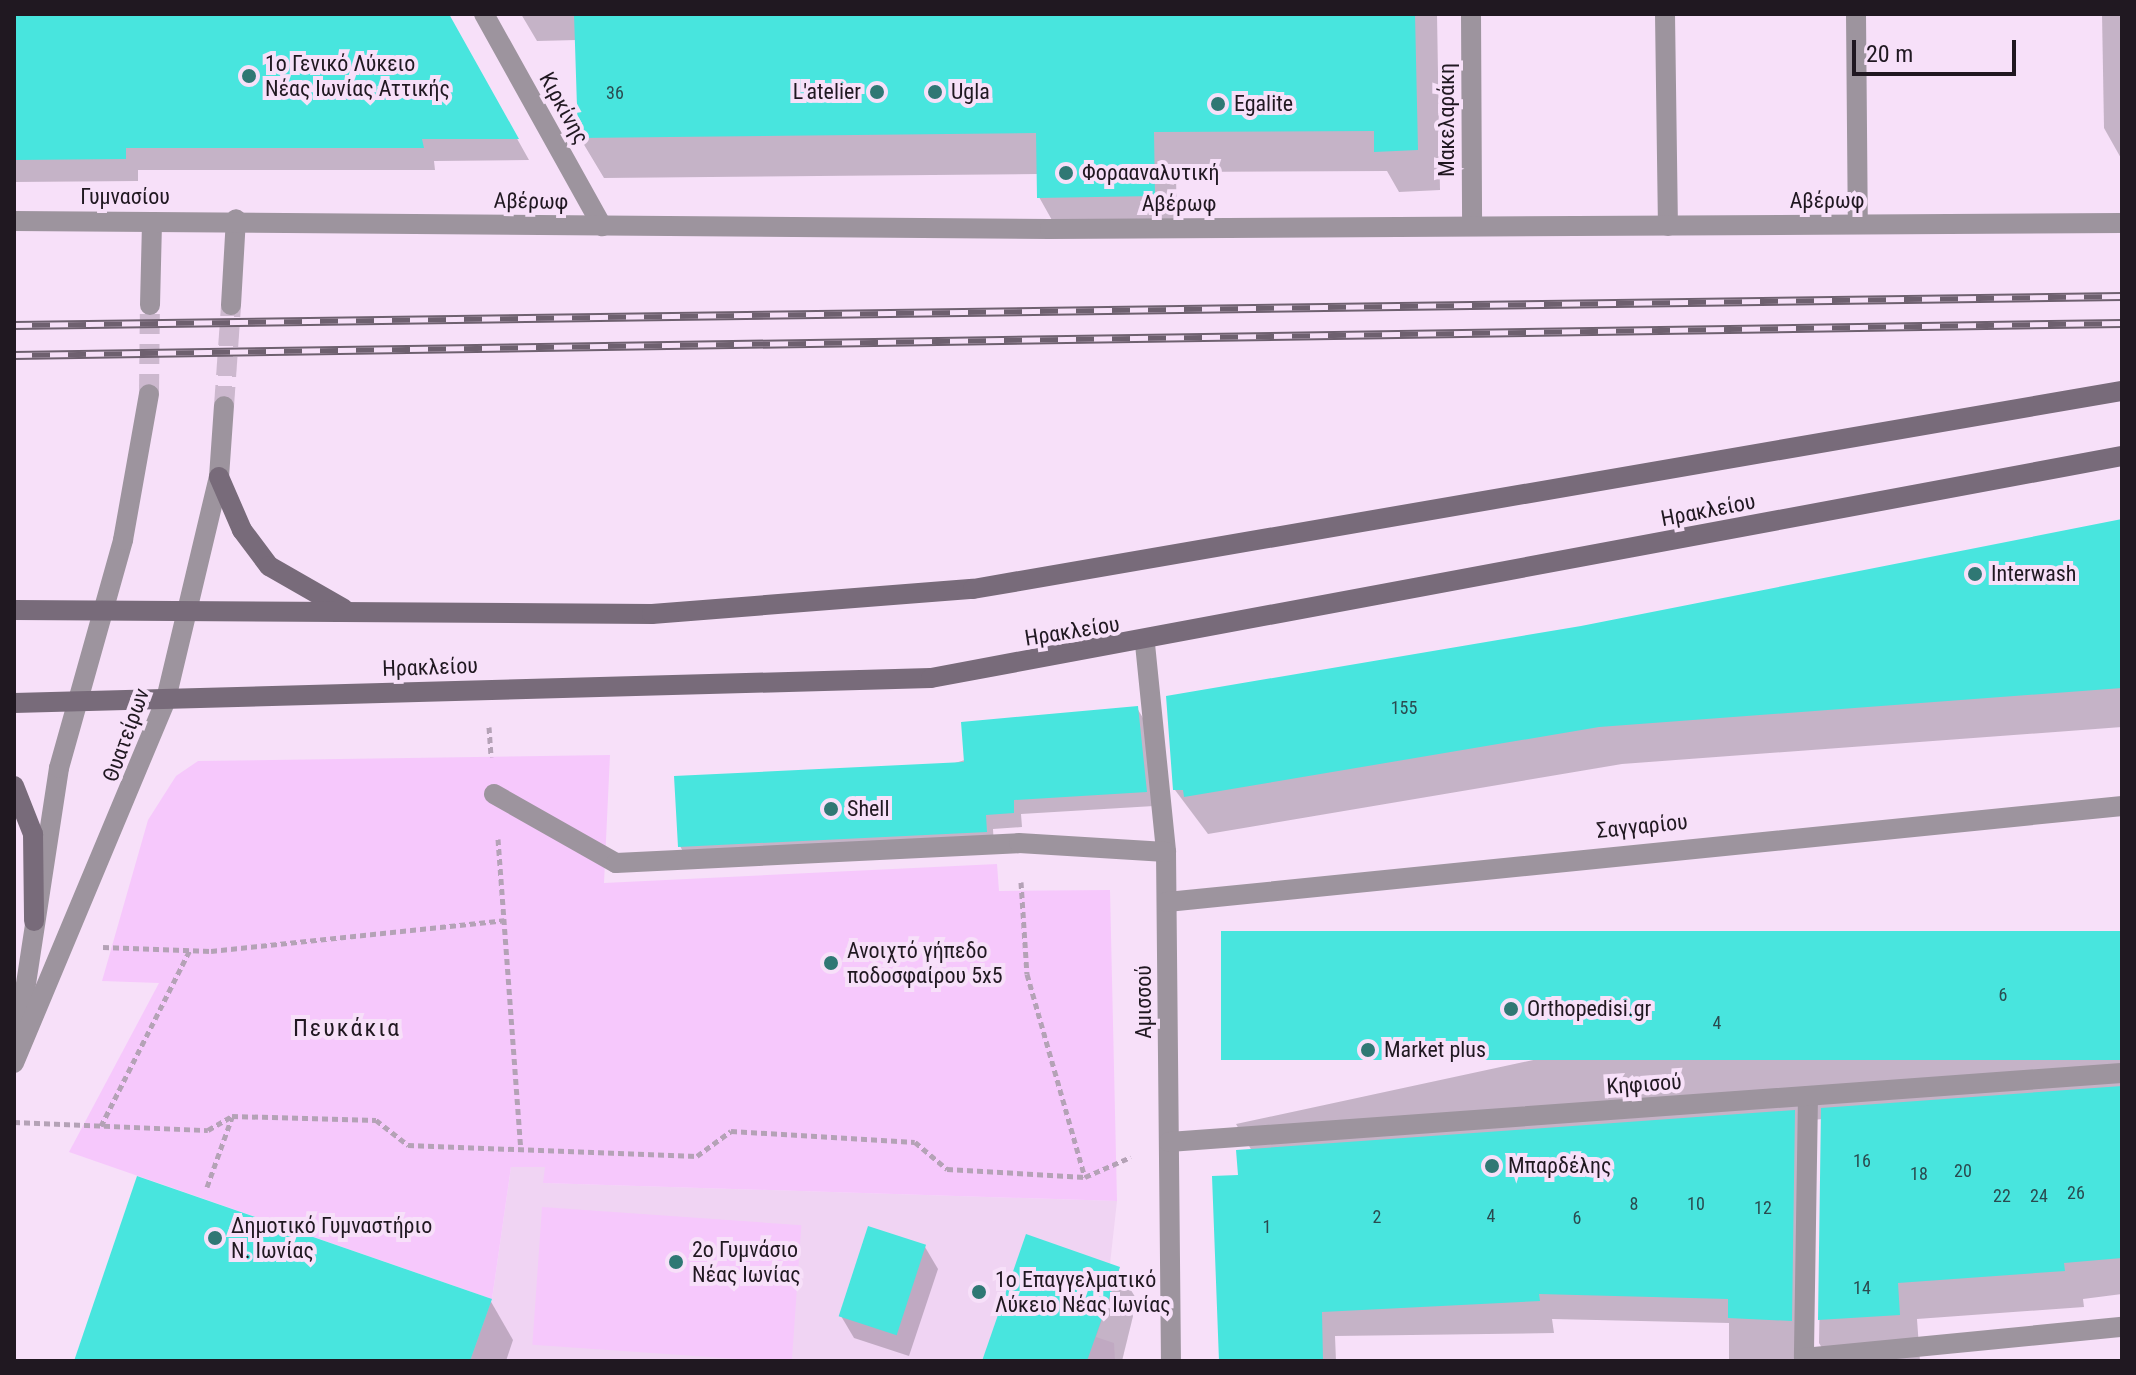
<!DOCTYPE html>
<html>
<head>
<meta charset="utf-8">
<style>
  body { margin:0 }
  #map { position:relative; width:2136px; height:1375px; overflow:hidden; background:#f7e0f9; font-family:"Roboto Condensed",sans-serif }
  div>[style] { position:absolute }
  .built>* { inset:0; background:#f0d4f3 }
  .green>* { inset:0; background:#f6c8fc; transform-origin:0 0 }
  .shadow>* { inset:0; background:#0003 }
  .building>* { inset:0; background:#48e5de; transform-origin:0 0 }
  .minor-tunnel>* { height:20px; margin-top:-10px; transform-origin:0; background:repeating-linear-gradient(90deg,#ccb8ce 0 20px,transparent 0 30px) }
  .path>* { height:5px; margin-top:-2.5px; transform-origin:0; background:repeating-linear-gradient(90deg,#b4a2b6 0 6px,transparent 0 10px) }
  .service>* { height:20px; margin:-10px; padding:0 10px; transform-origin:10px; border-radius:10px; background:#9d949e }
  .pedestrian>* { height:20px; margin:-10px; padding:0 10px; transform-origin:10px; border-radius:10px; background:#9d949e }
  .minor>* { height:20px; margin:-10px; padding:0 10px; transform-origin:10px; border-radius:10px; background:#9d949e }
  .tertiary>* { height:20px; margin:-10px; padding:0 10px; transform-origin:10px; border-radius:10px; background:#9d949e }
  .secondary>* { height:20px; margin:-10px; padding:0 10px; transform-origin:10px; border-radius:10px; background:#786b7a }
  .rail>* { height:9px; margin-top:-4.5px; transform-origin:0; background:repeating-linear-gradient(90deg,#f7e0f9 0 18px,#6e606f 0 36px); box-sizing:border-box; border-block:2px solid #6e606f }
  .dots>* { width:22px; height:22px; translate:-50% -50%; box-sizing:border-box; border:4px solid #f7e0f9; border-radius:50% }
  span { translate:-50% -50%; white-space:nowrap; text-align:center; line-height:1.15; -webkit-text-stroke:8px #f7e0f9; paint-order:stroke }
  .number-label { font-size:18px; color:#2a4b50 }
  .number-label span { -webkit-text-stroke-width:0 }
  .poi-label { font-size:22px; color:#201821 }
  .left { translate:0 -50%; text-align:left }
  .right { translate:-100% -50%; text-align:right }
  .street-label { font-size:22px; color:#201821 }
  .neighbourhood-label { font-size:24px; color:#201821; letter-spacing:2px }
  .frame { position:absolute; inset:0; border:16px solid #201821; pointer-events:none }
  .scale { position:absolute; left:1852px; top:40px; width:164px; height:36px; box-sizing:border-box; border:4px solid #201821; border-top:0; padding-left:10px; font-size:24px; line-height:28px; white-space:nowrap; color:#201821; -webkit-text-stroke:6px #f7e0f9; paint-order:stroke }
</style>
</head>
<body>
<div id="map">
  <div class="built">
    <i style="clip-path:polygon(511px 1167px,546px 1167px,544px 1183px,1117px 1201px,1110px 1264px,1120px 1268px,1096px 1337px,1114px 1343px,1115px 1361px,470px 1361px,492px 1299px)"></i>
  </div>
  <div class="green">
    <i style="clip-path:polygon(610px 755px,604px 883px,997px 864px,999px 891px,1110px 890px,1117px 1201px,543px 1183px,545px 1167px,511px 1167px,492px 1299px,69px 1152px,159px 983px,102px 981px,148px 820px,176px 776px,198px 761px)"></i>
    <i style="left:542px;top:1207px;width:260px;height:138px;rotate:4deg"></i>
  </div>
  <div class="shadow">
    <i style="clip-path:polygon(14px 14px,447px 14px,529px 160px,434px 161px,435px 170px,138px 170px,138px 181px,14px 182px)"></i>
    <i style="clip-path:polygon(521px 14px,1437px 14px,1440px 190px,1399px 192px,1387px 171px,1176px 172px,1177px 236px,1062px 238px,1039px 197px,1039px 174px,604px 178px,580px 138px,577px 40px,537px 41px)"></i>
    <i style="clip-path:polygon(2102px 14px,2122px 14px,2122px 160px,2104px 128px)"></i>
    <i style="clip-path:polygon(2122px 524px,2122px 727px,1622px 764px,1208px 834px,1175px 790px,1582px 628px)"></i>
    <i style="clip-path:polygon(1137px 708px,1146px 723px,1154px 806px,1021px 814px,1022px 827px,993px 829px,994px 846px,688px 861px,680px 846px)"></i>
    <i style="clip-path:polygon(2122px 933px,2122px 1294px,2083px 1299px,2084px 1307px,1917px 1319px,1920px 1361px,1830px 1361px,1819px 1343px,1823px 1119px,1799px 1121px,1805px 1361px,1729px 1361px,1729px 1323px,1552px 1319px,1554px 1333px,1335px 1336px,1336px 1361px,1222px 1361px,1240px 1177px,1252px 1151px,1236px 1124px)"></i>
    <i style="clip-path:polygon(925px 1247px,938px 1269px,909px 1356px,854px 1338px,841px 1316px)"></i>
    <i style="clip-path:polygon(1118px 1269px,1137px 1300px,1122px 1361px,984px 1361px)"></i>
    <i style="clip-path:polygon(490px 1300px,513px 1340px,506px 1361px,76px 1361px)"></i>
  </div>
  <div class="building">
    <i style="clip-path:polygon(14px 14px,449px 14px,519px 139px,422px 139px,424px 148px,126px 148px,126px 159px,14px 160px)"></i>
    <i style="clip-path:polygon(574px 14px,1415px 14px,1418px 150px,1374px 152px,1374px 131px,1154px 132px,1155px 196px,1037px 198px,1036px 133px,578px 138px)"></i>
    <i style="clip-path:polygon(2122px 519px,2122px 688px,1599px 727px,1184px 797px,1183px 790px,1173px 790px,1166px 696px,1581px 626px)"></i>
    <i style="clip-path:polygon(1138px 706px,1147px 792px,1014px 800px,1014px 813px,986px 815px,987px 832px,678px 847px,674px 776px,964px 762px,961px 722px)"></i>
    <i style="left:2122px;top:931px;width:129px;height:901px;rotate:90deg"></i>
    <i style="clip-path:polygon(2122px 1086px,2122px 1258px,2064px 1263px,2065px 1271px,1898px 1283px,1900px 1315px,1818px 1320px,1821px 1108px)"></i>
    <i style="clip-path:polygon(1795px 1110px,1792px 1321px,1728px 1318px,1728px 1299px,1539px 1294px,1540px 1301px,1322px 1312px,1323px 1361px,1219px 1361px,1212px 1176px,1238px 1175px,1236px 1150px)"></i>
    <i style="clip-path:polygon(137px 1176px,492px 1299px,470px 1361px,74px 1361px)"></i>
    <i style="left:868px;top:1226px;width:61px;height:95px;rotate:18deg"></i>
    <i style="clip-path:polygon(1026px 1234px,1120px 1267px,1087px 1361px,982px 1361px)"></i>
  </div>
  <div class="minor-tunnel">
    <i style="left:149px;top:394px;width:89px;rotate:-89.4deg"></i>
    <i style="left:224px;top:406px;width:101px;rotate:-86deg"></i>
  </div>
  <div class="path">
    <i style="left:489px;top:727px;width:30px;rotate:86deg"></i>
    <i style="left:498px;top:839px;width:311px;rotate:85.8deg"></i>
    <i style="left:1021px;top:882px;width:92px;rotate:86.3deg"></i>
    <i style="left:1027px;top:974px;width:211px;rotate:74.1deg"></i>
    <i style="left:103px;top:947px;width:108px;rotate:2.1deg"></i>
    <i style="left:211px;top:951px;width:295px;rotate:-6deg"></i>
    <i style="left:14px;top:1122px;width:194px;rotate:2.4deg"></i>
    <i style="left:208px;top:1130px;width:28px;rotate:-30deg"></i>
    <i style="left:232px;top:1116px;width:144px;rotate:1.6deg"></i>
    <i style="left:376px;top:1120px;width:41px;rotate:38deg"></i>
    <i style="left:408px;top:1145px;width:289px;rotate:2.2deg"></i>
    <i style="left:697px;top:1156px;width:42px;rotate:-36.3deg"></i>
    <i style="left:731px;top:1131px;width:184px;rotate:3.4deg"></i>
    <i style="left:915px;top:1142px;width:42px;rotate:40.2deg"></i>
    <i style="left:947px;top:1169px;width:138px;rotate:3.3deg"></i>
    <i style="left:1085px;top:1177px;width:50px;rotate:-23.5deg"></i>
    <i style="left:101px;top:1126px;width:197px;rotate:-63.2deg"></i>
    <i style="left:207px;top:1187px;width:74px;rotate:-70.3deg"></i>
  </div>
  <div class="service">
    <i style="left:1665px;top:14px;width:212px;rotate:89.2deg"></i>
    <i style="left:1856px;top:14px;width:210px;rotate:89.5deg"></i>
  </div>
  <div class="pedestrian">
    <i style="left:484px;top:14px;width:243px;rotate:60.9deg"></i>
  </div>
  <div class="minor">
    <i style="left:1471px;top:14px;width:212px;rotate:89.7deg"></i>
    <i style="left:150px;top:305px;width:83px;rotate:-88.6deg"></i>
    <i style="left:231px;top:305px;width:86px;rotate:-86.7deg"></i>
    <i style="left:1145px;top:644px;width:209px;rotate:84.2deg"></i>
    <i style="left:1166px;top:852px;width:509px;rotate:89.44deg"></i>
    <i style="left:494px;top:794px;width:140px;rotate:29.5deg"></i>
    <i style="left:616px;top:863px;width:403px;rotate:-2.8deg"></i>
    <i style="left:1019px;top:843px;width:147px;rotate:3.5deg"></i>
    <i style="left:1167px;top:902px;width:960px;rotate:-5.74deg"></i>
    <i style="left:18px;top:1036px;width:271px;rotate:-81.3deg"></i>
    <i style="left:59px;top:768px;width:237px;rotate:-74.3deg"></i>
    <i style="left:123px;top:540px;width:148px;rotate:-79.9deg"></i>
    <i style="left:14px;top:1063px;width:394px;rotate:-67.3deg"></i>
    <i style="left:166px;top:699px;width:228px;rotate:-76.6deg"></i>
    <i style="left:219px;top:477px;width:71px;rotate:-86deg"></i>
    <i style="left:1808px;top:1096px;width:262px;rotate:90.9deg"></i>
    <i style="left:1804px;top:1358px;width:320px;rotate:-5.6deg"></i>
    <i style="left:1169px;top:1142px;width:955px;rotate:-4.14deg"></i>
  </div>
  <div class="tertiary">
    <i style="left:14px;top:221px;width:1036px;rotate:0.44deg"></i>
    <i style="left:1050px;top:229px;width:1072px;rotate:-0.32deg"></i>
  </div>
  <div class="secondary">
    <i style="left:219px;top:477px;width:58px;rotate:66.5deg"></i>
    <i style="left:242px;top:530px;width:45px;rotate:53.1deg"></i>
    <i style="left:269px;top:566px;width:86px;rotate:29.8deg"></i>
    <i style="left:14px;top:610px;width:638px;rotate:0.36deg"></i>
    <i style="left:652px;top:614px;width:322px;rotate:-4.5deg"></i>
    <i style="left:973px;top:589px;width:1166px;rotate:-9.78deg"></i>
    <i style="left:14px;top:703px;width:917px;rotate:-1.56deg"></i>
    <i style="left:931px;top:678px;width:1212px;rotate:-10.56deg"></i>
    <i style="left:14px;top:786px;width:52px;rotate:68.4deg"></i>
    <i style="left:33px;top:834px;width:87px;rotate:89.3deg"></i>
  </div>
  <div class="rail">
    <i style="left:14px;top:325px;width:2108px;rotate:-0.79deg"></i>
    <i style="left:14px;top:355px;width:2108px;rotate:-0.87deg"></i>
  </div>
  <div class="dots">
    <i style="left:249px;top:76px;background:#2f7874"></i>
    <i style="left:877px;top:92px;background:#2f7874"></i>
    <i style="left:935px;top:92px;background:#2f7874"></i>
    <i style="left:1218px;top:104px;background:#2f7874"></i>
    <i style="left:1066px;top:173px;background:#2f7874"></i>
    <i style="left:1975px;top:574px;background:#2f7874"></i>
    <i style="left:831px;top:809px;background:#2f7874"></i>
    <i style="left:831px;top:963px;background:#2f7874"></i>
    <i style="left:1511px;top:1009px;background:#2f7874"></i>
    <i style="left:1368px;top:1050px;background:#2f7874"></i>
    <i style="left:1492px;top:1166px;background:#2f7874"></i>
    <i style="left:215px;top:1238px;background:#2f7874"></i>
    <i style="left:676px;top:1262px;background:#2f7874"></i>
    <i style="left:979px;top:1292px;background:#2f7874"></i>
  </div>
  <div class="number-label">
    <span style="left:615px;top:93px">36</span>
    <span style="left:1404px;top:708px">155</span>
    <span style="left:2003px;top:995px">6</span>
    <span style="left:1717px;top:1023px">4</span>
    <span style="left:1862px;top:1161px">16</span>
    <span style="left:1963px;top:1171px">20</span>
    <span style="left:1919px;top:1174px">18</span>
    <span style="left:2076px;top:1193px">26</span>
    <span style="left:2002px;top:1196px">22</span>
    <span style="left:2039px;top:1196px">24</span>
    <span style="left:1634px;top:1204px">8</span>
    <span style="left:1696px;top:1204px">10</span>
    <span style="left:1763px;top:1208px">12</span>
    <span style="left:1491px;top:1216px">4</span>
    <span style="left:1377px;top:1217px">2</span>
    <span style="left:1577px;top:1218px">6</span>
    <span style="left:1267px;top:1227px">1</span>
    <span style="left:1862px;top:1288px">14</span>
  </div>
  <div class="poi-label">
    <span class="left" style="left:265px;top:76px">1ο Γενικό Λύκειο<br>Νέας Ιωνίας Αττικής</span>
    <span class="right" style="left:861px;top:92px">L'atelier</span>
    <span class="left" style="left:951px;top:92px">Ugla</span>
    <span class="left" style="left:1234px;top:104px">Egalite</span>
    <span class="left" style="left:1082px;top:173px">Φορααναλυτική</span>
    <span class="left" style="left:1991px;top:574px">Interwash</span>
    <span class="left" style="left:847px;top:809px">Shell</span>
    <span class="left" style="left:847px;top:963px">Ανοιχτό γήπεδο<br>ποδοσφαίρου 5x5</span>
    <span class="left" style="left:1527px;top:1009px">Orthopedisi.gr</span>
    <span class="left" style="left:1384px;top:1050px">Market plus</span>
    <span class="left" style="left:1508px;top:1166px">Μπαρδέλης</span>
    <span class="left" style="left:231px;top:1238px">Δημοτικό Γυμναστήριο<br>Ν. Ιωνίας</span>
    <span class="left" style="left:692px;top:1262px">2ο Γυμνάσιο<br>Νέας Ιωνίας</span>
    <span class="left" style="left:995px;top:1292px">1ο Επαγγελματικό<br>Λύκειο Νέας Ιωνίας</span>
  </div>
  <div class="street-label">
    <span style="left:564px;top:108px;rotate:61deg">Κιρκίνης</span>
    <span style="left:1447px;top:120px;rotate:-90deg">Μακελαράκη</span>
    <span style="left:125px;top:197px">Γυμνασίου</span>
    <span style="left:531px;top:201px;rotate:1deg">Αβέρωφ</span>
    <span style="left:1827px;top:201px">Αβέρωφ</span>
    <span style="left:1179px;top:204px">Αβέρωφ</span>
    <span style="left:1708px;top:510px;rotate:-11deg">Ηρακλείου</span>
    <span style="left:1072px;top:631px;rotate:-9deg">Ηρακλείου</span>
    <span style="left:430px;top:667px;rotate:-2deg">Ηρακλείου</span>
    <span style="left:126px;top:735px;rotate:-70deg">Θυατείρων</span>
    <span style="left:1642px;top:826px;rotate:-6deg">Σαγγαρίου</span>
    <span style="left:1144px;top:1002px;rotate:-90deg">Αμισσού</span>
    <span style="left:1644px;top:1084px;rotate:-4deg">Κηφισού</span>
  </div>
  <div class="neighbourhood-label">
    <span style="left:347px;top:1029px">Πευκάκια</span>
  </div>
  <div class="frame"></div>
  <div class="scale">20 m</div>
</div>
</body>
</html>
